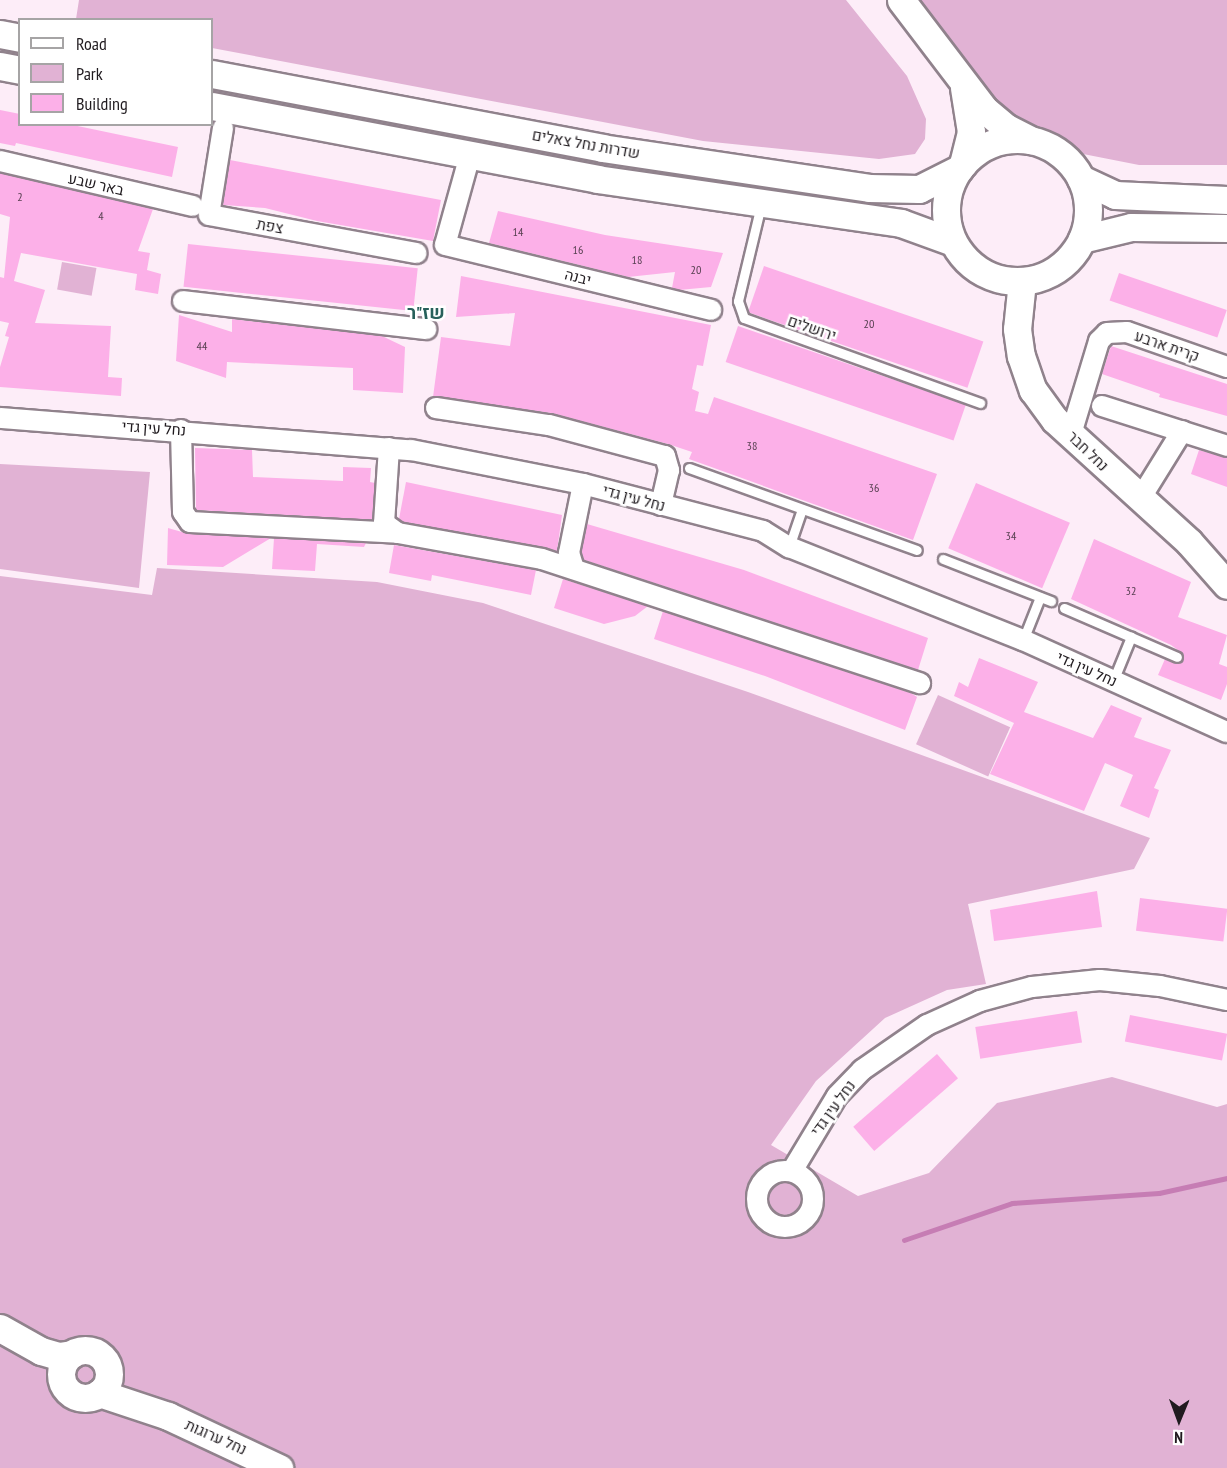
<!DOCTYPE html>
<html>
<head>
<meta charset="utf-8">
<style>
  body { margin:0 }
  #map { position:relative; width:1227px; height:1468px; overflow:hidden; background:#fdedf8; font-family:"PT Sans Narrow",Heebo,sans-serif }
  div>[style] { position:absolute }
  .green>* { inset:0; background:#e1b2d4; transform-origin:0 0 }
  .stream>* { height:5px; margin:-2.5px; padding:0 2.5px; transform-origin:2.5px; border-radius:2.5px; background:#c67db4 }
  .building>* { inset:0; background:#fcb0e8; transform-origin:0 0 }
  .roads { filter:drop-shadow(2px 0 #90828c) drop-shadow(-2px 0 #90828c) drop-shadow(0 2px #90828c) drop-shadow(0 -2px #90828c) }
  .lane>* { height:9px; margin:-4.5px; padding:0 4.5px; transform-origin:4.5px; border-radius:4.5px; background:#fff }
  .street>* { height:20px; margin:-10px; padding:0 10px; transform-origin:10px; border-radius:10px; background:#fff }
  .street>.ring { margin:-10px; padding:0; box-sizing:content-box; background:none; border:20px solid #fff; border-radius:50% }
  .secondary>* { height:27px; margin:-13.5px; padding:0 13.5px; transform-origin:13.5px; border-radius:13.5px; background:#fff }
  .secondary>.ring { margin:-13.5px; padding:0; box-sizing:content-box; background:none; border:27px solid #fff; border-radius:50% }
  span { translate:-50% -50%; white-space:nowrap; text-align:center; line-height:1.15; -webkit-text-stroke:5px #fff; paint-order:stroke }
  .number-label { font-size:12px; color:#574051 }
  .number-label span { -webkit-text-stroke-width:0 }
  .street-label { font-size:15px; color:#201b1f }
  .quarter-label { font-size:18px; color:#28605b; font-weight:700 }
  .legend { position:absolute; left:18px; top:18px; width:195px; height:108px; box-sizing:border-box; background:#fff; border:2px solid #a6a4a5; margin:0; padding:8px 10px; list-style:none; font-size:18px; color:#201b1f }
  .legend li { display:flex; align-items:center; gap:12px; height:30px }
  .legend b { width:30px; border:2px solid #a6a4a5 }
  .north { position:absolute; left:1149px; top:1390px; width:60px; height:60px; -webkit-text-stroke:4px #fff; paint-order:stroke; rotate:181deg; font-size:16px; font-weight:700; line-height:24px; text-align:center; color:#201b1f }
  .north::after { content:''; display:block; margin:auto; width:21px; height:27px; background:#201b1f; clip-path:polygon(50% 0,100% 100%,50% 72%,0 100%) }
</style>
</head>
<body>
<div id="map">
  <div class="green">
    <i style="clip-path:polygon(79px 0,846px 0,907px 76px,926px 119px,925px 139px,915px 154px,879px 159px,703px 141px,212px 48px,212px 20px,76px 19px)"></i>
    <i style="clip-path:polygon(914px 0,1227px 0,1227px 165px,1139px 165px,1073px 152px,1043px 130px,989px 108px)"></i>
    <i style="left:62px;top:262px;width:35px;height:28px;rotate:10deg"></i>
    <i style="clip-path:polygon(0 464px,150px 472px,139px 588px,0 569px)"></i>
    <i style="clip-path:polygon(157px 568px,377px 582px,483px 603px,748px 692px,1150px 838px,1134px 869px,968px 904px,986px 984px,947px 990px,885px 1018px,816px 1081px,771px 1145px,858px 1196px,929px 1173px,997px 1103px,1112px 1077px,1217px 1107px,1227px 1104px,1227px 1468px,0 1468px,0 576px,152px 595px)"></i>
    <i style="left:938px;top:695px;width:79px;height:54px;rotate:24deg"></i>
  </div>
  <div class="stream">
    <i style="left:904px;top:1240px;width:114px;rotate:-18.9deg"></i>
    <i style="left:1012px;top:1203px;width:147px;rotate:-3.9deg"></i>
    <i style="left:1159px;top:1193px;width:70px;rotate:-12.4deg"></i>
  </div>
  <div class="building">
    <i style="clip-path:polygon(0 110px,20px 114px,20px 124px,68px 124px,178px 147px,172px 177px,16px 143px,15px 146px,0 143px)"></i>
    <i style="clip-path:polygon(230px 160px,441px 200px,433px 241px,317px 221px,265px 208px,223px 205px)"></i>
    <i style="clip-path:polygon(0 173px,153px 209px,138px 251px,150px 253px,147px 270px,161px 274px,158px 294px,135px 290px,137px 274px,21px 253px,14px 281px,45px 290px,35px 323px,111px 326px,108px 377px,122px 378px,121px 396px,0 387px,0 367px,9px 337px,5px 336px,9px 323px,0 321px,0 277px,4px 278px,10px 217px,0 214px)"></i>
    <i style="clip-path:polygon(498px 211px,605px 235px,723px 253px,711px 287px,679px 290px,672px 288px,675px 272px,628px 277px,489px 243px)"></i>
    <i style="left:188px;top:244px;width:231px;height:43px;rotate:6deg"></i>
    <i style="left:764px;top:266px;width:232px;height:49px;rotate:19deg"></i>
    <i style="left:1119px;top:273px;width:114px;height:29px;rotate:19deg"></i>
    <i style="clip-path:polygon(461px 276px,711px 325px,703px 366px,697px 365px,692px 389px,699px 392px,695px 411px,708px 414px,714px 397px,937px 474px,913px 540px,689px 459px,692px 452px,668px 444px,551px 413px,433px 397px,441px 337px,510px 346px,515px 313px,456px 317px)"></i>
    <i style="clip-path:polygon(179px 315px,232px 332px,232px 319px,382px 336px,405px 347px,403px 393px,353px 390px,353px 368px,227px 362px,226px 378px,176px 361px)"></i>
    <i style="left:738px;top:326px;width:241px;height:38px;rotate:19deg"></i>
    <i style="clip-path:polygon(1111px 346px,1227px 384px,1227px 416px,1159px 397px,1160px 394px,1102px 374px)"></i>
    <i style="clip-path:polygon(195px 448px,252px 450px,253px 477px,343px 481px,343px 467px,371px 468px,370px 482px,375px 483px,372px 520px,196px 510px)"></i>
    <i style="clip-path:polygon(1199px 450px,1227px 458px,1227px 487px,1191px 474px)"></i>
    <i style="clip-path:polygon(406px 482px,562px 515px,557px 551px,403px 522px,399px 519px)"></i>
    <i style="left:976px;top:483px;width:102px;height:71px;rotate:23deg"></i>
    <i style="clip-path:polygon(587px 524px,744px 570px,928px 638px,918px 670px,584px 560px,581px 552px)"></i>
    <i style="clip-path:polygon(168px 528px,189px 534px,271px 538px,223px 567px,167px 565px)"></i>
    <i style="clip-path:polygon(274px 538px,366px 543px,364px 547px,317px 544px,315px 571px,272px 569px)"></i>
    <i style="clip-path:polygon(1094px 539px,1191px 582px,1178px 617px,1227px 635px,1219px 664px,1227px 667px,1227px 684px,1221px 700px,1158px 675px,1165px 659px,1177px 664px,1183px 659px,1182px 653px,1171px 645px,1071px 599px)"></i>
    <i style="clip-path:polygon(394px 545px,536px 570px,531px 595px,432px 575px,431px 581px,389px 573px)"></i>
    <i style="clip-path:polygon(563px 579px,648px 606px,635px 616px,604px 624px,554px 608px)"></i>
    <i style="clip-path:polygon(663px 611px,911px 693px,917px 697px,905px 730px,765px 676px,654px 639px)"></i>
    <i style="clip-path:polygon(979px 658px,1038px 682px,1024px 712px,1093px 738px,1111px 705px,1142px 718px,1134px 737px,1171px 750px,1154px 788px,1159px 790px,1149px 818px,1120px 806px,1133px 775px,1105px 763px,1084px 811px,990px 774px,1014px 723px,954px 696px,959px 682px,968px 687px)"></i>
    <i style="clip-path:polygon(1097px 891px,1102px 927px,994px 941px,990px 910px)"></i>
    <i style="left:1140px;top:898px;width:88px;height:33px;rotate:7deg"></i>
    <i style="left:1077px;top:1011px;width:32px;height:103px;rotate:81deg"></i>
    <i style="left:1130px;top:1015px;width:99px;height:27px;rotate:11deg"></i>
    <i style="left:937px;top:1054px;width:32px;height:111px;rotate:49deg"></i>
  </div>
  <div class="roads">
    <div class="lane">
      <i style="left:761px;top:205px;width:99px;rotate:103.5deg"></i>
      <i style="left:738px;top:301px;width:18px;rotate:71deg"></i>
      <i style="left:744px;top:318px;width:251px;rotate:19.8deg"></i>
      <i style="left:689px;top:468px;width:242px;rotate:19.8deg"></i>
      <i style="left:789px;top:547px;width:40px;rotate:-71.1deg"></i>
      <i style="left:943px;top:559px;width:116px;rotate:21.3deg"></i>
      <i style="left:1064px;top:608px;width:123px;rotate:23.4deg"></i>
      <i style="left:1023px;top:640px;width:46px;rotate:-68.4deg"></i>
      <i style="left:1113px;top:681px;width:48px;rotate:-67.8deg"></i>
    </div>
    <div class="street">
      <i style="left:223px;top:128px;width:88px;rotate:99.1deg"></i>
      <i style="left:209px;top:215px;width:211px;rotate:10.4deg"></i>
      <i style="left:470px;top:155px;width:93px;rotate:105.5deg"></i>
      <i style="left:445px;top:245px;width:274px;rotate:13.7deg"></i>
      <i style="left:0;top:161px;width:198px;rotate:13.1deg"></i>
      <i style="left:183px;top:301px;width:245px;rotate:6.6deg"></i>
      <i style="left:1102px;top:406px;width:131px;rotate:17.7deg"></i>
      <i style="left:436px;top:408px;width:114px;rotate:8.6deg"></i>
      <i style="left:549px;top:425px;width:120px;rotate:15deg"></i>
      <i style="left:665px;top:456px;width:15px;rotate:74deg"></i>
      <i style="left:669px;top:470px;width:36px;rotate:103deg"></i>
      <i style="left:0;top:418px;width:412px;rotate:4.5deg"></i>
      <i style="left:411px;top:450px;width:175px;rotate:11.2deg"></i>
      <i style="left:583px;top:484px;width:186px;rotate:14.6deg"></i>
      <i style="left:763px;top:531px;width:31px;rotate:32deg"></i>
      <i style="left:789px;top:547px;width:252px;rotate:21.7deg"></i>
      <i style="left:1023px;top:640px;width:224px;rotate:24.3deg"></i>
      <i style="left:181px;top:430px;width:82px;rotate:88.6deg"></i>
      <i style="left:183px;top:512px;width:12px;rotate:55deg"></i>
      <i style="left:190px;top:522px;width:208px;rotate:3deg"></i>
      <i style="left:398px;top:533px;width:146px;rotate:10.2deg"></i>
      <i style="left:542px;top:559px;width:398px;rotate:18.2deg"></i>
      <i style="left:1071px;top:434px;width:97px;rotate:-73.2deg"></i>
      <i style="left:1099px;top:341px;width:11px;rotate:-45deg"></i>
      <i style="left:1107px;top:333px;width:20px;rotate:-3deg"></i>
      <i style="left:1127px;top:332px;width:106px;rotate:19.3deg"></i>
      <i style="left:389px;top:448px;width:75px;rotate:93.8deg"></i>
      <i style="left:384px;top:523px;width:17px;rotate:36deg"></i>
      <i style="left:1140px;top:499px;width:80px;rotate:-58.3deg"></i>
      <i style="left:574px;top:569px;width:17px;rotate:-107deg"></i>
      <i style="left:569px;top:553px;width:70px;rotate:-78.5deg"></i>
      <i class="ring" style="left:757px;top:1171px;width:36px;height:36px"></i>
      <i style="left:792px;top:1171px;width:87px;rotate:-59deg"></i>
      <i style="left:837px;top:1096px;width:36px;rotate:-46deg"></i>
      <i style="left:862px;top:1070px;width:79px;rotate:-34.7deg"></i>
      <i style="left:927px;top:1025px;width:58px;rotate:-24.4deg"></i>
      <i style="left:980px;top:1001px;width:54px;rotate:-15.1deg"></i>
      <i style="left:1032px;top:987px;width:68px;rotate:-5.9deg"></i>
      <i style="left:1100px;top:980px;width:60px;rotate:5.7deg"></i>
      <i style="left:1160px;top:986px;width:68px;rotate:11.8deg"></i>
    </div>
    <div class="secondary">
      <i style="left:901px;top:0;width:137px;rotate:52.7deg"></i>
      <i style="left:984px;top:109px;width:30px;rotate:40deg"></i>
      <i style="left:1007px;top:128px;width:27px;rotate:27deg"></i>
      <i style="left:0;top:34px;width:20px;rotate:11deg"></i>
      <i style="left:0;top:66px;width:20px;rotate:11deg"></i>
      <i style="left:212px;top:74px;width:397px;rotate:10.7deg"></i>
      <i style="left:602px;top:148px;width:270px;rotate:8.5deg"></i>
      <i style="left:869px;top:188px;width:50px;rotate:1.1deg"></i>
      <i style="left:919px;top:189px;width:45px;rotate:-26.6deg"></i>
      <i style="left:212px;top:106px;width:392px;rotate:10.7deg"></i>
      <i style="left:597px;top:179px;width:307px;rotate:8.2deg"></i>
      <i style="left:901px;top:223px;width:55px;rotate:20.1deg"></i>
      <i class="ring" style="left:946px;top:139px;width:115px;height:115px"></i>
      <i style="left:963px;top:164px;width:33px;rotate:-76deg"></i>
      <i style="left:971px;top:132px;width:45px;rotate:-99deg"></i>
      <i style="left:1081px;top:179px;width:38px;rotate:25deg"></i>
      <i style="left:1115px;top:195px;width:112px;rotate:2.6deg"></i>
      <i style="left:1082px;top:239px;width:50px;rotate:-13.8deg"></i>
      <i style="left:1131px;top:227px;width:96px;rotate:0.6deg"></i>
      <i style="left:1022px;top:281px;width:48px;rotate:95.9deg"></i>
      <i style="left:1017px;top:329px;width:27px;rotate:82deg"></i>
      <i style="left:1021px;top:356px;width:36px;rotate:71deg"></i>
      <i style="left:1033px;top:390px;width:37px;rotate:54deg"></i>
      <i style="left:1055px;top:420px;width:181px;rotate:42.3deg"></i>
      <i style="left:1189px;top:542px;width:57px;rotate:48.5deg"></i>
      <i style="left:0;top:1328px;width:47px;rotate:29.3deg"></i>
      <i style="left:41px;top:1351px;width:19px;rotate:16deg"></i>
      <i style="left:59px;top:1356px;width:13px;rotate:-9deg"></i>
      <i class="ring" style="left:61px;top:1350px;width:21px;height:21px"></i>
      <i style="left:99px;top:1393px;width:73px;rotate:18.4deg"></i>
      <i style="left:168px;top:1416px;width:123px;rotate:25.1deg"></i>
    </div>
  </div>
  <div class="number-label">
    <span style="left:20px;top:197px">2</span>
    <span style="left:101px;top:216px">4</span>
    <span style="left:518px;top:232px">14</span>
    <span style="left:578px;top:250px">16</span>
    <span style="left:637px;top:260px">18</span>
    <span style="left:696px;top:270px">20</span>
    <span style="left:869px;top:324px">20</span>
    <span style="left:202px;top:346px">44</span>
    <span style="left:752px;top:446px">38</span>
    <span style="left:874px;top:488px">36</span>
    <span style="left:1011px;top:536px">34</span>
    <span style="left:1131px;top:591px">32</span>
  </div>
  <div class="street-label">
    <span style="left:586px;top:144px;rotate:10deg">שדרות נחל צאלים</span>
    <span style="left:96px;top:184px;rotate:13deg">באר שבע</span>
    <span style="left:270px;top:226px;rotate:10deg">צפת</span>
    <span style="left:578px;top:277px;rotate:14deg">יבנה</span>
    <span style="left:812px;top:328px;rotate:19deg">ירושלים</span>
    <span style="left:1167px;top:346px;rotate:19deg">קרית ארבע</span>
    <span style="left:154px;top:428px;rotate:4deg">נחל עין גדי</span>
    <span style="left:1088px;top:451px;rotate:44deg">נחל חבר</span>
    <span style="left:634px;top:498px;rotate:15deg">נחל עין גדי</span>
    <span style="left:1087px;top:669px;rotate:24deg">נחל עין גדי</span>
    <span style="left:833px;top:1108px;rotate:-54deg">נחל עין גדי</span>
    <span style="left:216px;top:1437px;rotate:24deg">נחל ערוגות</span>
  </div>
  <div class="quarter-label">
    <span style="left:426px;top:313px">שז"ר</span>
  </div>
  <ul class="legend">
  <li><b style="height:8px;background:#fff"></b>Road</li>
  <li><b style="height:16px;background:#e1b2d4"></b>Park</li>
  <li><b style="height:16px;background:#fcb0e8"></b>Building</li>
  </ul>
  <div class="north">N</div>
</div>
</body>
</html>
